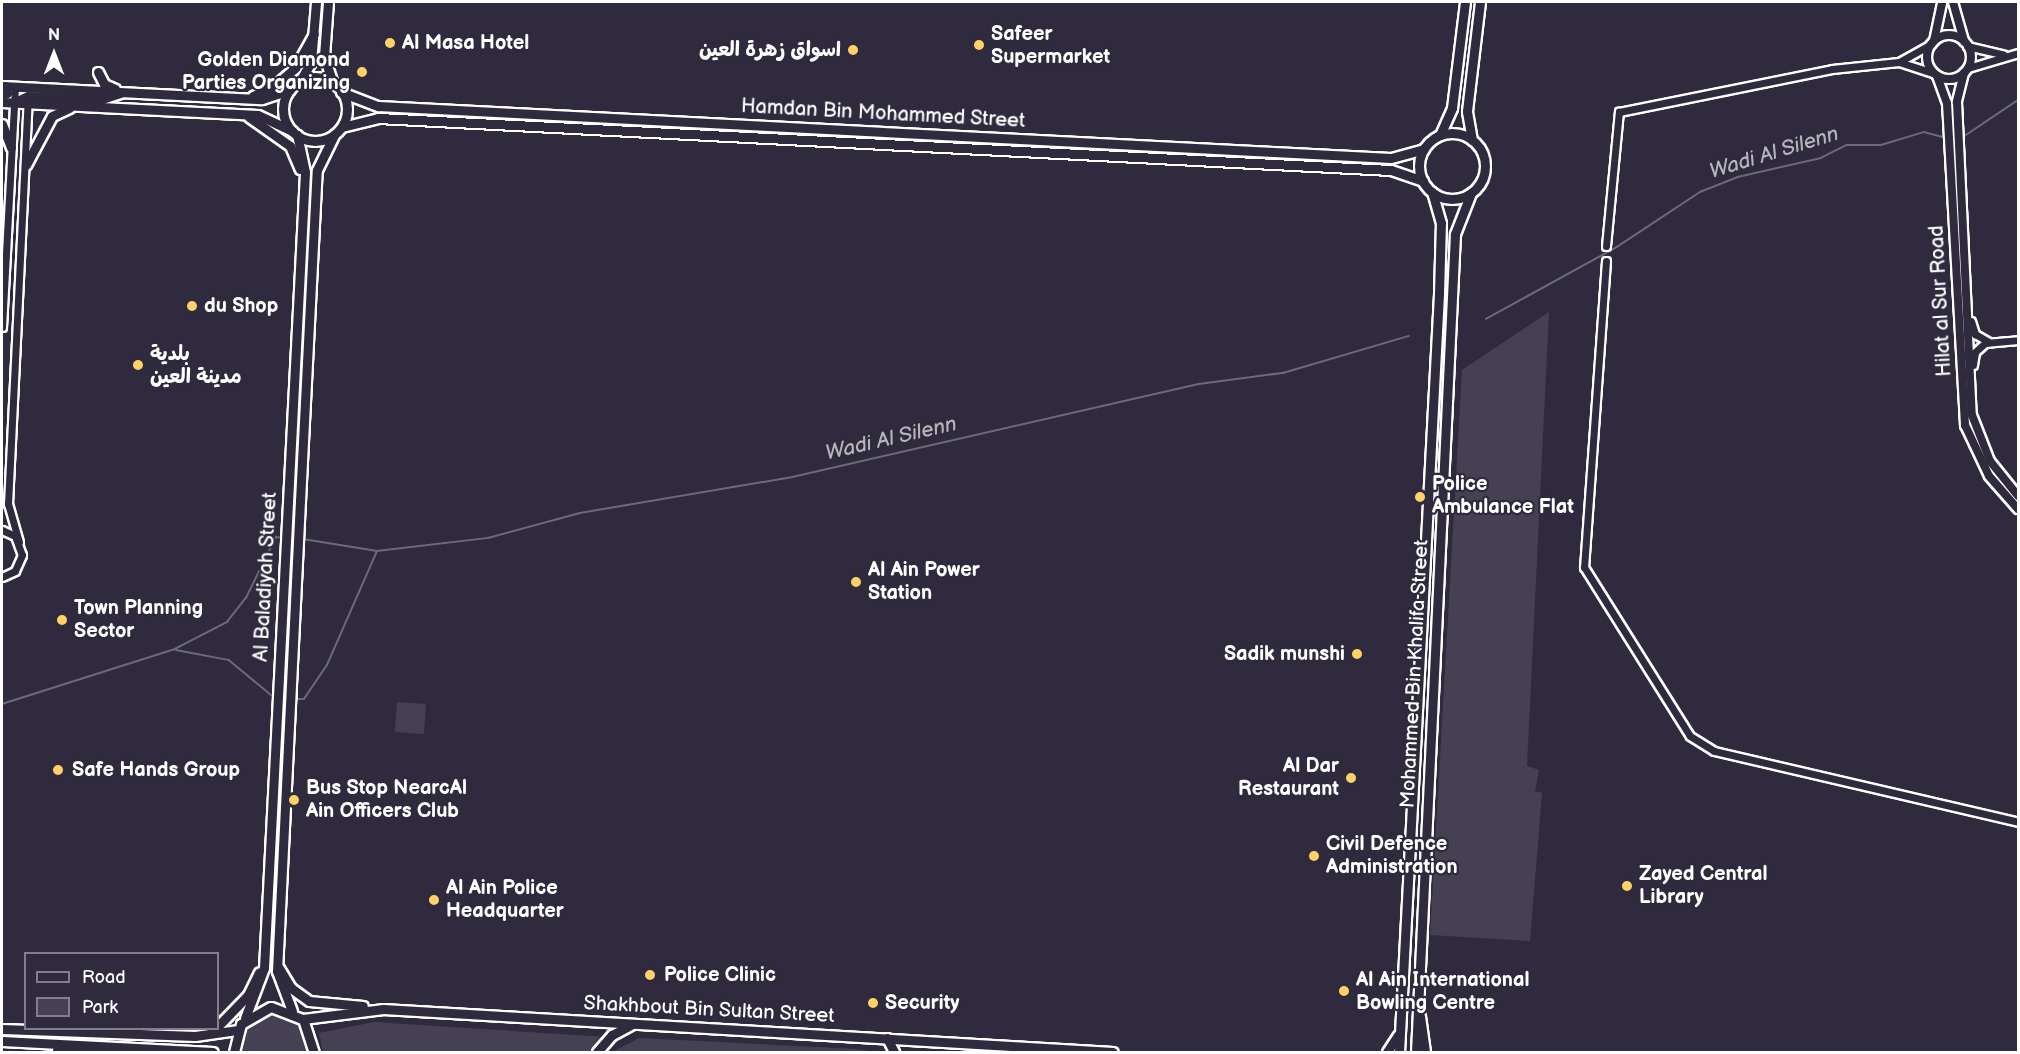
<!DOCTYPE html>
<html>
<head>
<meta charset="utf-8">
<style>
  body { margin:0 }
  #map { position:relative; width:2020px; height:1054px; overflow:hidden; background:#2f2a3d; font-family:"Balsamiq Sans","Playpen Sans Arabic",sans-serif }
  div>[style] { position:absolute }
  .green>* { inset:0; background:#464152; transform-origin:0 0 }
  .stream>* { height:1.5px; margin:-0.75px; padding:0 0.75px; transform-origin:0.75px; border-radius:0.75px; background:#6d6a77 }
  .roads { filter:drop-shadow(2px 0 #fff) drop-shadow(-2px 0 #fff) drop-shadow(0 2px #fff) drop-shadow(0 -2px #fff) }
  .tertiary>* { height:7px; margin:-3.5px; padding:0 3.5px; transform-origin:3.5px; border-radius:3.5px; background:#2f2a3d }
  .secondary>* { height:8px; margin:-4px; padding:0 4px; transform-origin:4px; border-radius:4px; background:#2f2a3d }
  .secondary>.ring { margin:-4px; padding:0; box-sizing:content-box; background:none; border:8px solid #2f2a3d; border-radius:50% }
  .primary>* { height:9px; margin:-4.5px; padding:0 4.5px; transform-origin:4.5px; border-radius:4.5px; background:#2f2a3d }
  .primary>.ring { margin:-4.5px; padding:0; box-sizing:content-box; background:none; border:9px solid #2f2a3d; border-radius:50% }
  .trunk>* { height:9px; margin:-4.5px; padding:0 4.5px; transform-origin:4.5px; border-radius:4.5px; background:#2f2a3d }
  .trunk>.ring { margin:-4.5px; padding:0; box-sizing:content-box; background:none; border:9px solid #2f2a3d; border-radius:50% }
  .dots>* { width:16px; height:16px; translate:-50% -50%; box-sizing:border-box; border:3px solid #2f2a3d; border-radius:50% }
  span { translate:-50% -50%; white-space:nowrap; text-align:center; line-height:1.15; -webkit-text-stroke:4.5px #2f2a3d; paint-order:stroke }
  .poi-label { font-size:20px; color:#fff; font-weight:700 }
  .left { translate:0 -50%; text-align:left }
  .right { translate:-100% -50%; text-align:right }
  .street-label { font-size:20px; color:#fff }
  .water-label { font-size:21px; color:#b6b4bb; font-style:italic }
  .frame { position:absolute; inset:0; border:3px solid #fff; pointer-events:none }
  .legend { position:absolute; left:24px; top:952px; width:195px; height:78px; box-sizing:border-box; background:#2f2a3d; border:2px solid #827f8b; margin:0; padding:8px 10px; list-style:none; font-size:18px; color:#fff }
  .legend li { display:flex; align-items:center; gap:12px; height:30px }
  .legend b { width:30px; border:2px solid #827f8b }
  .north { position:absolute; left:24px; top:24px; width:60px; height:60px; -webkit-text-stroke:4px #2f2a3d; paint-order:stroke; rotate:0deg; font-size:16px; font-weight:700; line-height:24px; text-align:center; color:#fff }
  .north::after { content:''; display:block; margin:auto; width:21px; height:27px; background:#fff; clip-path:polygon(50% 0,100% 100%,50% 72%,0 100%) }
</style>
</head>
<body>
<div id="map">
  <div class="green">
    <i style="clip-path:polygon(1549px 312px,1527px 766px,1539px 770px,1535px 791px,1542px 793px,1530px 941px,1430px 935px,1462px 370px)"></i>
    <i style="left:397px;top:702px;width:29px;height:30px;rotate:4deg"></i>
    <i style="clip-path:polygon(272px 1012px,295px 1019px,304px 1030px,307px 1052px,240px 1052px,244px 1028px)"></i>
    <i style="clip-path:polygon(374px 1022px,389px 1023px,606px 1037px,595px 1052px,323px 1052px,319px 1033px)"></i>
    <i style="clip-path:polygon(639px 1038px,856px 1049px,876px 1052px,612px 1052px)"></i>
  </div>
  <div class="stream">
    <i style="left:1963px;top:137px;width:66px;rotate:-33.9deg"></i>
    <i style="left:1486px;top:319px;width:149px;rotate:-28.8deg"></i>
    <i style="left:1617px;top:247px;width:100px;rotate:-33.5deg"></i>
    <i style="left:1700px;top:192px;width:41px;rotate:-21.5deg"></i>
    <i style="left:1738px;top:177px;width:85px;rotate:-12.9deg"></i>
    <i style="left:1821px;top:158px;width:29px;rotate:-27deg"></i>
    <i style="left:1847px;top:145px;width:34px"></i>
    <i style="left:1881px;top:145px;width:45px;rotate:-16.8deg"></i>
    <i style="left:1924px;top:132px;width:23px;rotate:15deg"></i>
    <i style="left:303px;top:539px;width:75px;rotate:9.2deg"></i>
    <i style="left:377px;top:551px;width:112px;rotate:-6.7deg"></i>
    <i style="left:488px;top:538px;width:95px;rotate:-15.2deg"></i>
    <i style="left:580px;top:513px;width:211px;rotate:-9.6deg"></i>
    <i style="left:788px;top:478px;width:422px;rotate:-12.9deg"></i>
    <i style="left:1199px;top:384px;width:85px;rotate:-7.5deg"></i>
    <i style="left:1283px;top:373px;width:131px;rotate:-16.4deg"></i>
    <i style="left:176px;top:650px;width:54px;rotate:10.7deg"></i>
    <i style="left:229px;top:660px;width:60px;rotate:39.6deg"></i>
    <i style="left:295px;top:699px;width:9px"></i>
    <i style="left:304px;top:699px;width:41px;rotate:-55.9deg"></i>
    <i style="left:327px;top:665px;width:124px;rotate:-66.3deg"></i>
    <i style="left:2px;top:704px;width:182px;rotate:-17.6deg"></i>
    <i style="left:175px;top:649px;width:59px;rotate:-27.4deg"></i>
    <i style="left:227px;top:622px;width:31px;rotate:-52deg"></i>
    <i style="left:246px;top:598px;width:68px;rotate:-63.8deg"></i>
    <i style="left:276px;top:537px;width:8px;rotate:7deg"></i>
  </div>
  <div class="roads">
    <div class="tertiary">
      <i style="left:1967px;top:46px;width:37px;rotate:13deg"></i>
      <i style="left:1899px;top:62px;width:37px;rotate:-29deg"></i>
      <i style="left:1968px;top:68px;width:52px;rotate:-16.7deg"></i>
      <i style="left:1606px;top:246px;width:135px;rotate:-84.5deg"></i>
      <i style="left:1619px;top:112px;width:217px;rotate:-11.4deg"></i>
      <i style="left:1832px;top:69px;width:67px;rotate:-6deg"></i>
      <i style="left:1899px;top:62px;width:36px;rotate:18deg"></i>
      <i style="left:1606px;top:261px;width:307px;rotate:94.1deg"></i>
      <i style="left:1584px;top:567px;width:199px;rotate:57.9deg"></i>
      <i style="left:1690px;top:736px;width:28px;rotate:32deg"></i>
      <i style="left:1714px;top:751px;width:312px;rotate:13.1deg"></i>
      <i style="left:1971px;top:321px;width:14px;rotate:73deg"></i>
      <i style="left:1975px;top:334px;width:16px;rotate:30deg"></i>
      <i style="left:2px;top:327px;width:240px;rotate:-86.9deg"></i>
      <i style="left:1973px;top:365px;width:13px;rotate:-81deg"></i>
      <i style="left:1975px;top:352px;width:13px;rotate:-42deg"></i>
      <i style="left:1985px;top:343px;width:33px;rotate:-5deg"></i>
      <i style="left:2px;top:530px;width:14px;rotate:25deg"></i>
      <i style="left:15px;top:536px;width:20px;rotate:70deg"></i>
      <i style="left:22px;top:555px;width:17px;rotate:114deg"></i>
      <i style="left:15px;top:571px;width:14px;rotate:155deg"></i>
      <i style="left:19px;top:542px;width:40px;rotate:-106deg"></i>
      <i style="left:8px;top:504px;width:404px;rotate:-87.2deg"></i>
    </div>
    <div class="secondary">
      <i style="left:1953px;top:2px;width:41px;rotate:74.2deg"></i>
      <i class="ring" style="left:1927px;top:35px;width:36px;height:36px"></i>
      <i style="left:1934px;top:41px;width:40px;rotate:-78deg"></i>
      <i style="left:1964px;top:73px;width:30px;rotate:104deg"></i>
      <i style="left:1957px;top:102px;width:313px;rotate:87.3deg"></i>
      <i style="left:1972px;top:415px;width:49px;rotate:68.6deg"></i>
      <i style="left:1990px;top:461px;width:45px;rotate:51.3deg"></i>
      <i style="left:1937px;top:76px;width:29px;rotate:70deg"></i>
      <i style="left:1947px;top:103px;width:323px;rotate:86.8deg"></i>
      <i style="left:1965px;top:425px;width:56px;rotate:64.8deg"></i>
      <i style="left:1989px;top:476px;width:44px;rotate:48.7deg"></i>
    </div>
    <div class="primary">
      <i style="left:328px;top:2px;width:54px;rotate:94.2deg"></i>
      <i style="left:324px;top:56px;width:29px;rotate:72deg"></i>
      <i style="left:98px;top:72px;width:13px;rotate:63deg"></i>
      <i style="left:104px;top:84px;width:12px;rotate:24deg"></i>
      <i class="ring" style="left:283px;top:77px;width:55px;height:55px"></i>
      <i style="left:300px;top:81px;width:22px;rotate:-60deg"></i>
      <i style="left:311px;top:62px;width:60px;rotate:-85.2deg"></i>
      <i style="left:2px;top:86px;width:260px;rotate:2.9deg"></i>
      <i style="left:262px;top:99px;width:29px;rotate:-18deg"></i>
      <i style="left:341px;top:92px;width:40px;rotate:21deg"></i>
      <i style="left:378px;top:106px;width:1014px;rotate:2.94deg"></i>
      <i style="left:1391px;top:158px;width:34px;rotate:-15deg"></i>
      <i style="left:2px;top:95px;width:5px;rotate:-22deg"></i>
      <i style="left:7px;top:93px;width:7px;rotate:-106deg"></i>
      <i style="left:253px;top:96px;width:21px;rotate:-23deg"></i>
      <i style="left:272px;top:88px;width:30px;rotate:-41deg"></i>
      <i style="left:295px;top:68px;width:39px;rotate:-61deg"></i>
      <i style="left:2px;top:102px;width:256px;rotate:2.9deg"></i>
      <i style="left:258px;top:115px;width:38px;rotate:25deg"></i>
      <i style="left:15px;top:102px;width:14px;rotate:-25deg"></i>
      <i style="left:28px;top:96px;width:74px;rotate:2.3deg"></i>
      <i style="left:102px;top:99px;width:20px;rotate:-18deg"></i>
      <i style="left:249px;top:117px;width:50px;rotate:35.3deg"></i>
      <i style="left:290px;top:146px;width:25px;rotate:67deg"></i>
      <i style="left:2px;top:124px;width:25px;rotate:69deg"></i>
      <i style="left:342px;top:127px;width:37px;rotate:-14deg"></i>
      <i style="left:378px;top:118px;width:1014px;rotate:2.94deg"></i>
      <i style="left:1391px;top:170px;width:34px;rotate:19deg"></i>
      <i style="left:26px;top:165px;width:55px;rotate:-62deg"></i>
      <i style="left:52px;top:116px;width:19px;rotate:-25deg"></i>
      <i style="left:279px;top:968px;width:23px;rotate:59deg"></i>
      <i style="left:291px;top:988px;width:22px;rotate:36deg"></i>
      <i style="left:309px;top:1001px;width:54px;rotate:5.3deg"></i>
      <i style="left:292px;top:1011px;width:43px;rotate:-110.6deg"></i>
      <i style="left:277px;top:971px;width:471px;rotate:-87.2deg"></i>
      <i style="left:300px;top:501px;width:331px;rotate:-87.1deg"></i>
      <i style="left:317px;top:170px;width:39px;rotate:-64deg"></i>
      <i style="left:245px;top:1018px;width:53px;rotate:-69.2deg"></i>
      <i style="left:264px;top:968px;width:797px;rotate:-87.05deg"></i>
      <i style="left:305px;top:172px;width:38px;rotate:-102deg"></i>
      <i style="left:303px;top:1019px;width:81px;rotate:-7.1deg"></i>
      <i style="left:383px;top:1009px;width:731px;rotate:3.37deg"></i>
      <i style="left:218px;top:1026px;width:43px;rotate:-45.9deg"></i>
      <i style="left:248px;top:995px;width:25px;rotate:-64deg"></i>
      <i style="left:2px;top:1029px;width:193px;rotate:2.1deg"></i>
      <i style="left:195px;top:1036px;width:42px;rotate:-8.1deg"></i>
      <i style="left:887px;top:1038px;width:16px;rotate:63deg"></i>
      <i style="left:2px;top:1041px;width:211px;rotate:3deg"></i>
      <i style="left:57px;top:1050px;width:45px;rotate:2.5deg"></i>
      <i style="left:234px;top:1052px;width:29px;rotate:-76deg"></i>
      <i style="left:241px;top:1024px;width:34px;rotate:-30deg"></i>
      <i style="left:271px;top:1007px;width:34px;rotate:21deg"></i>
      <i style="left:303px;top:1019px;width:35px;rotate:72deg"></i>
      <i style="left:597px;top:1052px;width:23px;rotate:-49deg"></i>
      <i style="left:612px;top:1035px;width:21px;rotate:-28deg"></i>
    </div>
    <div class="trunk">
      <i class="ring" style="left:1419px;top:133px;width:57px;height:57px"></i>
      <i style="left:1440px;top:135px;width:30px;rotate:-66deg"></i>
      <i style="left:1452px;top:108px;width:107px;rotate:-83deg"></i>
      <i style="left:1472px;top:140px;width:29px;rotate:-100deg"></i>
      <i style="left:1467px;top:111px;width:110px;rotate:-83.2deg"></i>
      <i style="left:1420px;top:1016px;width:36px;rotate:82deg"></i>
      <i style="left:1387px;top:1052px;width:20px;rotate:-57deg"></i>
      <i style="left:1399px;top:1052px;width:760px;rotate:-86.98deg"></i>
      <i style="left:1439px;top:293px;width:70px;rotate:-88.4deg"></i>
      <i style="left:1441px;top:223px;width:32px;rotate:-106deg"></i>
      <i style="left:1416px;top:1052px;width:819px;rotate:-87.27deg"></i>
      <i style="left:1455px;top:234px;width:44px;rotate:-68.7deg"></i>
    </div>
  </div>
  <div class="dots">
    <i style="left:390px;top:43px;background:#ffd166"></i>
    <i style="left:979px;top:45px;background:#ffd166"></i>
    <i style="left:853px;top:50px;background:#ffd166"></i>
    <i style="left:362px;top:72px;background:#ffd166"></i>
    <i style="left:192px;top:306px;background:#ffd166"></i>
    <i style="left:138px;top:365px;background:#ffd166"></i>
    <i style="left:1420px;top:497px;background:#ffd166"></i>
    <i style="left:856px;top:582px;background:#ffd166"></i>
    <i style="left:62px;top:620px;background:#ffd166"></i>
    <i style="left:1357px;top:654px;background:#ffd166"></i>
    <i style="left:58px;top:770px;background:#ffd166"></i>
    <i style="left:1351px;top:778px;background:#ffd166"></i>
    <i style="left:294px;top:800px;background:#ffd166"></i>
    <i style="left:1314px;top:856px;background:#ffd166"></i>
    <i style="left:1627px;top:886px;background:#ffd166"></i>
    <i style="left:434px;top:900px;background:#ffd166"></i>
    <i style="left:650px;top:975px;background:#ffd166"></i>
    <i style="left:1344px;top:991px;background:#ffd166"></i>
    <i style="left:873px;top:1003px;background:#ffd166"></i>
  </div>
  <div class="poi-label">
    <span class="left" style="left:991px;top:46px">Safeer<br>Supermarket</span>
    <span class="left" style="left:402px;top:43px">Al Masa Hotel</span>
    <span class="right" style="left:841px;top:50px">اسواق زهرة العين</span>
    <span class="right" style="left:350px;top:72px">Golden Diamond<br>Parties Organizing</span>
    <span class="left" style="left:204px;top:306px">du Shop</span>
    <span class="left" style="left:150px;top:366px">بلدية<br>مدينة العين</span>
    <span class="left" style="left:1432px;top:496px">Police<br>Ambulance Flat</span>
    <span class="left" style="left:868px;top:582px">Al Ain Power<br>Station</span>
    <span class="left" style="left:74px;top:620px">Town Planning<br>Sector</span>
    <span class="right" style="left:1345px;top:654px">Sadik munshi</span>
    <span class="right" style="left:1339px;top:778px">Al Dar<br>Restaurant</span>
    <span class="left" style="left:72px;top:770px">Safe Hands Group</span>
    <span class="left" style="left:306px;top:800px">Bus Stop NearcAl<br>Ain Officers Club</span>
    <span class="left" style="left:1326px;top:856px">Civil Defence<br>Administration</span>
    <span class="left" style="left:1639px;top:886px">Zayed Central<br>Library</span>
    <span class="left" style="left:446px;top:900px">Al Ain Police<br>Headquarter</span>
    <span class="left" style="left:664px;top:975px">Police Clinic</span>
    <span class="left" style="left:1356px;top:992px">Al Ain International<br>Bowling Centre</span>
    <span class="left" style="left:885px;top:1003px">Security</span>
  </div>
  <div class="street-label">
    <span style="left:883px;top:114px;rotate:3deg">Hamdan Bin Mohammed Street</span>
    <span style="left:1941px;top:301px;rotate:-93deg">Hilat al Sur Road</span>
    <span style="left:266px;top:577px;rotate:-87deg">Al Baladiyah Street</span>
    <span style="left:1415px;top:674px;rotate:-87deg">Mohammed Bin Khalifa Street</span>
    <span style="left:709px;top:1010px;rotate:3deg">Shakhbout Bin Sultan Street</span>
  </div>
  <div class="water-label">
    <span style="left:1774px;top:153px;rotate:-17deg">Wadi Al Silenn</span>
    <span style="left:891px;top:439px;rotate:-13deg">Wadi Al Silenn</span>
  </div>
  <div class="frame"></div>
  <ul class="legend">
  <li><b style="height:8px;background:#2f2a3d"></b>Road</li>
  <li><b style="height:16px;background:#464152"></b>Park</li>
  </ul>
  <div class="north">N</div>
</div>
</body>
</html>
